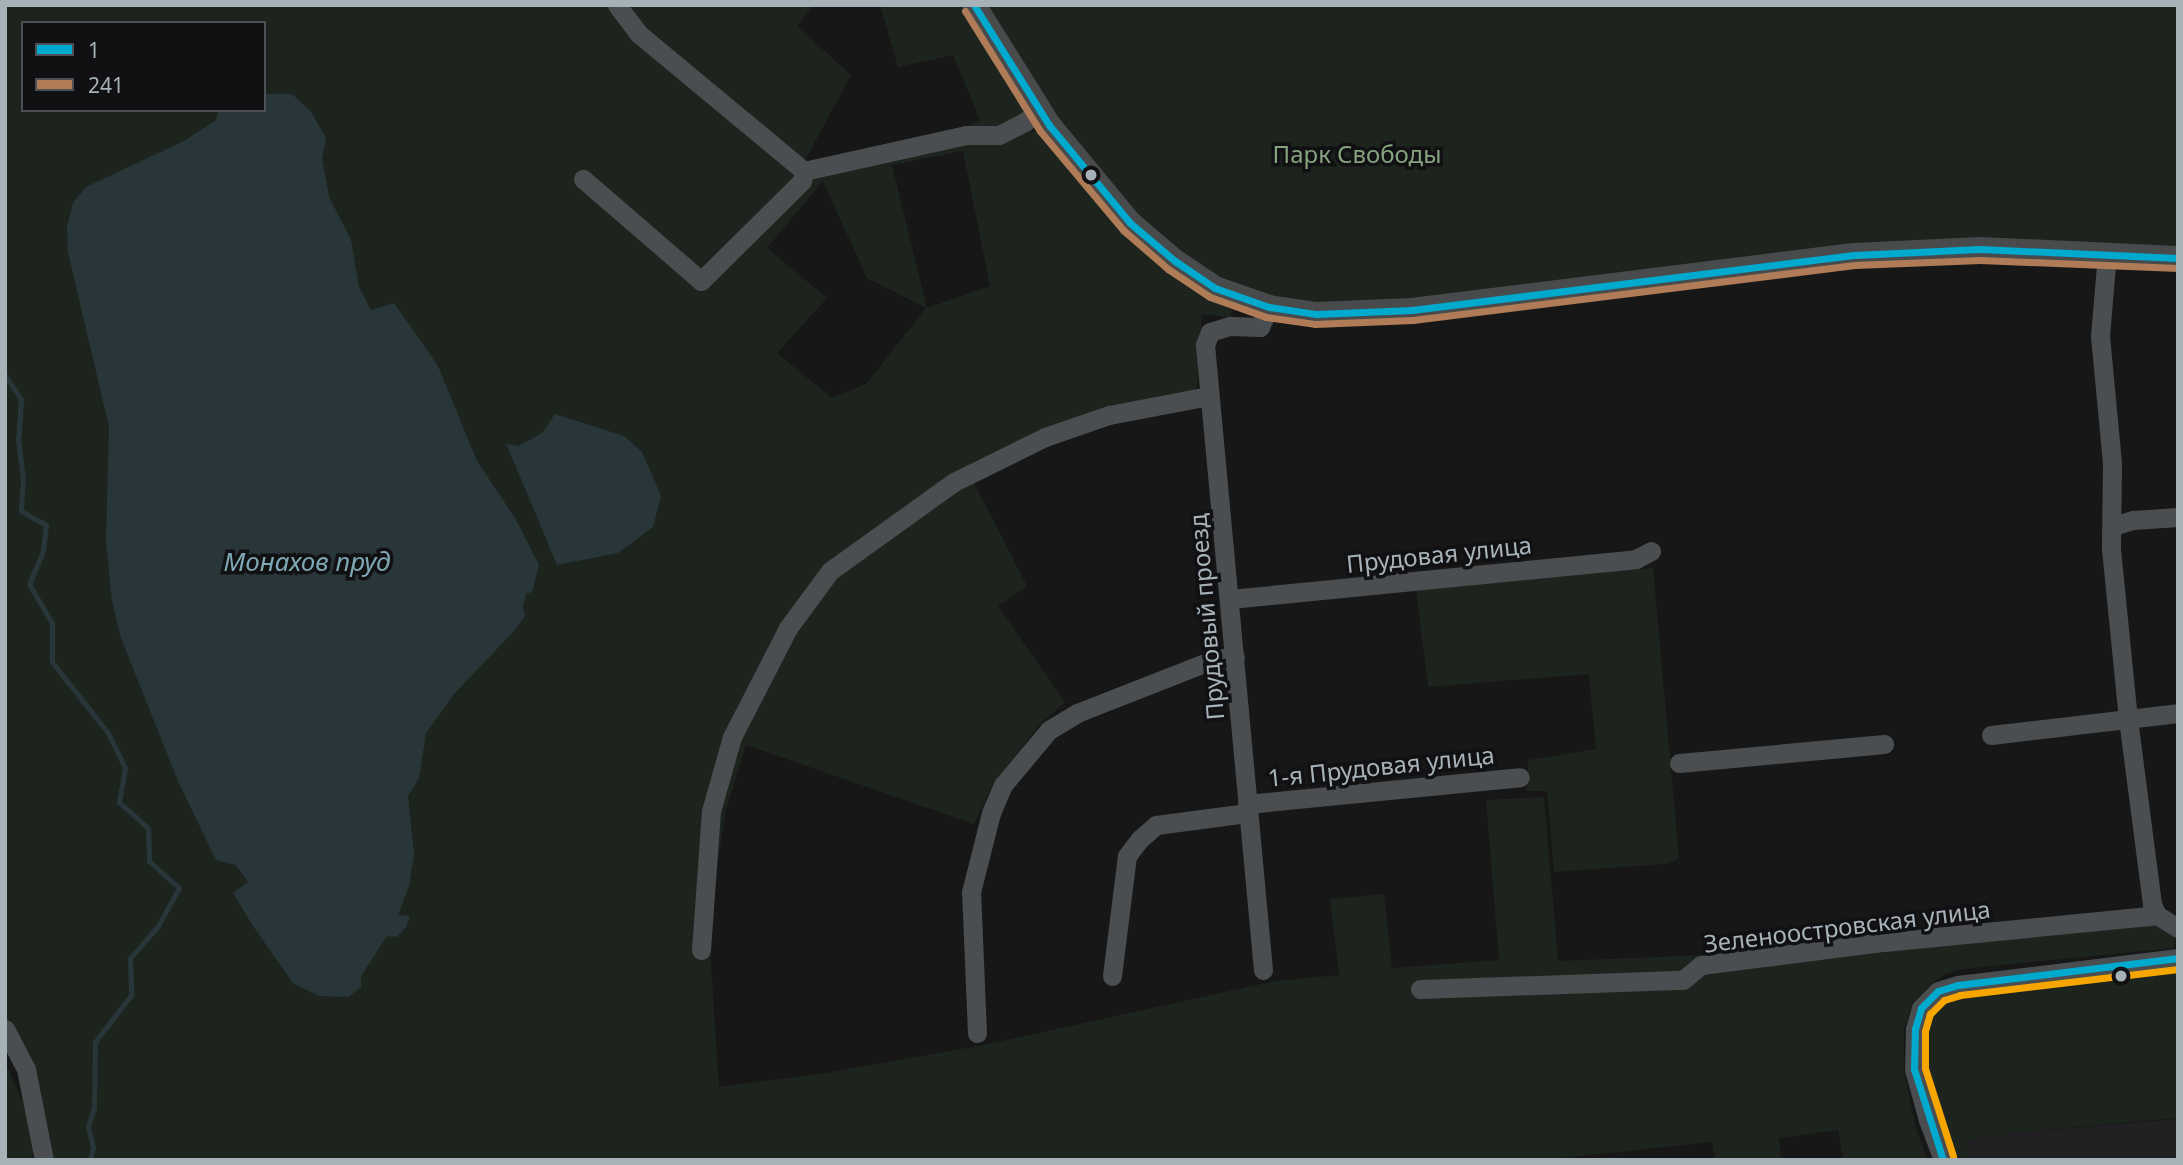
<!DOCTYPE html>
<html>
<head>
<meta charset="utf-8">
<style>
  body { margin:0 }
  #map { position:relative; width:2183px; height:1165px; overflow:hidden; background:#171717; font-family:"Noto Sans",sans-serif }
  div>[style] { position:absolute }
  .built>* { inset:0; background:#212123 }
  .green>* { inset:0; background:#1d241d }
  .water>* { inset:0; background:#293639 }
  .stream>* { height:5px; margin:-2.5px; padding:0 2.5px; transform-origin:2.5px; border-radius:2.5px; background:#293639 }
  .minor>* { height:19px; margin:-9.5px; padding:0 9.5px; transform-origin:9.5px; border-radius:9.5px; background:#4b4e50 }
  .major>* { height:24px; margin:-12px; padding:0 12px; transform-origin:12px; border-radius:12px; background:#484a4c }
  .bus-1>* { height:7px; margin:-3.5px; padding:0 3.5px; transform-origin:3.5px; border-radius:3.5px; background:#00a9ce }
  .bus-2>* { height:7px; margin:-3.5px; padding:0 3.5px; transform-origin:3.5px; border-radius:3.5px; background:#b07c57 }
  .bus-3>* { height:7px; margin:-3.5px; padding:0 3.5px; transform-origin:3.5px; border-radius:3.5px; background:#f7a600 }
  .dots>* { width:19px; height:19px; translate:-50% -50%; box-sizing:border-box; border:4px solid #111113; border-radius:50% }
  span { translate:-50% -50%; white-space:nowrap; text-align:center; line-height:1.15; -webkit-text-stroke:7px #111113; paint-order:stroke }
  .park-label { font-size:24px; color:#85a37e }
  .street-label { font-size:24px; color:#a7b1b8 }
  .water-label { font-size:26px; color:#7ea8b4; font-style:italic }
  .frame { position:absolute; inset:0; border:7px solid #a7b1b8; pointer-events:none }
  .legend { position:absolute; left:21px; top:21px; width:245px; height:91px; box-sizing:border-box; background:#111113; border:2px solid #4d5155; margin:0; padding:9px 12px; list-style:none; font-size:21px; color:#a7b1b8 }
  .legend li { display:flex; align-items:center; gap:14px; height:35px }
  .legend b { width:35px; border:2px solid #4d5155 }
</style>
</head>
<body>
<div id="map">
  <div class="built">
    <i style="clip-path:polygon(2176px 1119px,2178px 1160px,1972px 1160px,1965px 1143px,1987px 1135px)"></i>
  </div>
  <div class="green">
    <i style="clip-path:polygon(evenodd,5px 5px,814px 5px,797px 26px,851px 75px,804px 162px,962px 128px,980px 120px,953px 55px,898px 67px,880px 5px,960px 5px,1024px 104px,1023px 113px,1006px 135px,1039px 131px,1122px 233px,1191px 289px,1233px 311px,1229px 317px,1202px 314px,1197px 387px,1185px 403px,1045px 444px,973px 481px,1027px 586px,998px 606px,1065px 702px,1040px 724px,995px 781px,974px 824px,746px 745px,725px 813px,716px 875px,710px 949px,719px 1087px,826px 1073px,989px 1044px,1275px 981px,1339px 975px,1330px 899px,1384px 894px,1392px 968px,1499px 960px,1486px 800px,1544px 797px,1558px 961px,1707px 955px,2133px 914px,2170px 932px,2175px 938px,2174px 948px,1962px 969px,1945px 974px,1932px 983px,1913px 1002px,1904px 1029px,1904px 1071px,1915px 1124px,1927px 1160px,1843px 1160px,1838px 1130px,1779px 1138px,1781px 1160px,1715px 1160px,1712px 1142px,1542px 1160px,50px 1160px,31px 1070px,5px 1017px,5px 5px,23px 23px,264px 23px,264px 110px,23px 110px,23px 23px,5px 5px,963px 151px,990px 286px,927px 308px,892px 165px,963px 151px,5px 5px,823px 181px,867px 278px,926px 308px,866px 384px,832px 398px,777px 353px,827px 298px,767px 248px,823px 181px,5px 5px,543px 432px,618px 553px,557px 565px,506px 445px,519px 446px,543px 432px)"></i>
    <i style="clip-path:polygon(984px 5px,2178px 5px,2178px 250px,2104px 245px,1411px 304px,1323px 305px,1274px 299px,1222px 282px,1138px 215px,1057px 119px)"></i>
    <i style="clip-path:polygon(1653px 568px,1679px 859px,1665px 864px,1554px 872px,1547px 791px,1527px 791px,1528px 760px,1596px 749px,1589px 674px,1428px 687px,1416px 590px)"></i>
    <i style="clip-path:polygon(2178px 970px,2178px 1118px,1987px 1135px,1965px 1143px,1972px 1160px,1955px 1160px,1940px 1119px,1928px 1068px,1925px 1030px,1944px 1000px,1959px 995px)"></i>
    <i style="clip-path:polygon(5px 1062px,29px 1117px,34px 1151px,30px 1160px,5px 1160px)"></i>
  </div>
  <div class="water">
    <i style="clip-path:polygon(264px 94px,292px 94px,311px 112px,326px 138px,322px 159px,329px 197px,351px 240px,359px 287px,371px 310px,394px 303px,438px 366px,477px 461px,515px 518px,539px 565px,532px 592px,526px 594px,523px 606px,525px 616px,516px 629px,454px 694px,426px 733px,419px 778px,408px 796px,414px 854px,409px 886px,398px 915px,410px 916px,406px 927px,397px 937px,387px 936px,361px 976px,361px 987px,348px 997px,320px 996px,294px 984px,253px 926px,233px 893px,248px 882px,236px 865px,216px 860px,178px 781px,121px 638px,112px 601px,106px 542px,109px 427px,68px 252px,67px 227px,73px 203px,86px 187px,184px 141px,216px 120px,219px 110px,264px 110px)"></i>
    <i style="clip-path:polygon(555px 414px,624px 436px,642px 452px,661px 496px,653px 527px,618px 553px,557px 565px,506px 444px,519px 446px,543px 432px)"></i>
  </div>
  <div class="stream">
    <i style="left:5px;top:375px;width:30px;rotate:57deg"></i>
    <i style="left:21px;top:400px;width:39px;rotate:94deg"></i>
    <i style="left:18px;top:439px;width:40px;rotate:82.9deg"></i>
    <i style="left:23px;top:479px;width:32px;rotate:94deg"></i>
    <i style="left:21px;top:511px;width:29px;rotate:29deg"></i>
    <i style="left:46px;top:525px;width:26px;rotate:97deg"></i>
    <i style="left:43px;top:551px;width:36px;rotate:113deg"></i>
    <i style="left:29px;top:584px;width:45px;rotate:59.5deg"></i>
    <i style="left:52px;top:623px;width:39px;rotate:90deg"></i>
    <i style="left:52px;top:662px;width:90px;rotate:51.7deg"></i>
    <i style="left:108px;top:733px;width:39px;rotate:64deg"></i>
    <i style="left:125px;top:768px;width:35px;rotate:100deg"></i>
    <i style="left:119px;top:802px;width:39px;rotate:42deg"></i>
    <i style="left:148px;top:828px;width:33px;rotate:88deg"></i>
    <i style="left:149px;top:861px;width:40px;rotate:42deg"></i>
    <i style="left:179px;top:888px;width:43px;rotate:118.9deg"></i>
    <i style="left:158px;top:926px;width:43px;rotate:131.2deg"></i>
    <i style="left:130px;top:958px;width:37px;rotate:88deg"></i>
    <i style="left:131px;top:995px;width:59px;rotate:127.5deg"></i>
    <i style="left:95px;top:1042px;width:66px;rotate:90.9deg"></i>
    <i style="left:94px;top:1108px;width:20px;rotate:108deg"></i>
    <i style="left:88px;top:1127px;width:21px;rotate:76deg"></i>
    <i style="left:93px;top:1147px;width:13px;rotate:103deg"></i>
  </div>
  <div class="minor">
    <i style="left:617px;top:5px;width:36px;rotate:53deg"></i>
    <i style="left:639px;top:34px;width:214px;rotate:39.7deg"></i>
    <i style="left:804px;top:171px;width:166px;rotate:-12.5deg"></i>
    <i style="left:966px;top:135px;width:33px"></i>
    <i style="left:999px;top:135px;width:29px;rotate:-27deg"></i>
    <i style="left:1025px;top:122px;width:18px;rotate:-41deg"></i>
    <i style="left:583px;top:179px;width:156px;rotate:40.8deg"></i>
    <i style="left:701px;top:281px;width:142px;rotate:-44.7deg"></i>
    <i style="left:802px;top:181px;width:10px;rotate:-79deg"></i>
    <i style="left:2107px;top:253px;width:83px;rotate:94.8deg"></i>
    <i style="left:2100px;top:336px;width:129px;rotate:84.6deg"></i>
    <i style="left:2112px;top:464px;width:85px;rotate:90.7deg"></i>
    <i style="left:2111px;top:549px;width:171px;rotate:84.3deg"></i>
    <i style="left:2128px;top:719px;width:187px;rotate:82.6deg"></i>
    <i style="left:2152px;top:904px;width:12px;rotate:66deg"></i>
    <i style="left:2157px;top:915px;width:25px;rotate:32deg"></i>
    <i style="left:2113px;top:526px;width:21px;rotate:-17deg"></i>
    <i style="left:2133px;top:520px;width:45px;rotate:-3.8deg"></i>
    <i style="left:1230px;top:599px;width:408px;rotate:-5.6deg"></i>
    <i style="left:1636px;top:559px;width:17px;rotate:-28deg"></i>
    <i style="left:1991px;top:735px;width:188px;rotate:-6.7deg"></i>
    <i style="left:1679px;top:763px;width:206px;rotate:-5.3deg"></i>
    <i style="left:1247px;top:804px;width:274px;rotate:-5.6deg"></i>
    <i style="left:701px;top:950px;width:139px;rotate:-85.9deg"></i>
    <i style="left:711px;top:811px;width:77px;rotate:-74.2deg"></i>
    <i style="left:732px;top:737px;width:123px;rotate:-62.8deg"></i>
    <i style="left:788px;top:628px;width:71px;rotate:-53.6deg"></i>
    <i style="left:830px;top:571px;width:153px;rotate:-35.7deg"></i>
    <i style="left:954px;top:482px;width:102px;rotate:-26.3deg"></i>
    <i style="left:1045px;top:437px;width:68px;rotate:-19deg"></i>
    <i style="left:1109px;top:415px;width:102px;rotate:-10.8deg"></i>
    <i style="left:1263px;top:970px;width:628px;rotate:-95.3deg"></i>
    <i style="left:1205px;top:345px;width:14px;rotate:-69deg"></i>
    <i style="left:1210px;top:332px;width:21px;rotate:-17deg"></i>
    <i style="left:1230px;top:326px;width:30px;rotate:2deg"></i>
    <i style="left:1260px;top:327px;width:22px;rotate:-66deg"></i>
    <i style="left:1112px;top:976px;width:121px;rotate:-82.9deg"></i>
    <i style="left:1127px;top:856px;width:21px;rotate:-53deg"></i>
    <i style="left:1140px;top:839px;width:21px;rotate:-41deg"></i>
    <i style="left:1156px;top:825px;width:92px;rotate:-7.5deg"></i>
    <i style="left:1420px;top:989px;width:263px;rotate:-2deg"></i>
    <i style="left:1683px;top:980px;width:23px;rotate:-40deg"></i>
    <i style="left:1701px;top:965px;width:184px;rotate:-7.2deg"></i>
    <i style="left:1884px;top:942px;width:274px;rotate:-5.6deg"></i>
    <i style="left:5px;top:1029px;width:45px;rotate:62.3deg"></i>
    <i style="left:26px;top:1069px;width:93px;rotate:78.8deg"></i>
    <i style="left:977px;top:1033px;width:141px;rotate:-92.4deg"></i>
    <i style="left:971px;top:892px;width:81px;rotate:-75.8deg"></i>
    <i style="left:991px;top:813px;width:30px;rotate:-67deg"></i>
    <i style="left:1003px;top:785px;width:72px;rotate:-50.1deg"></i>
    <i style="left:1049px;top:730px;width:33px;rotate:-31deg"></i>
    <i style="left:1077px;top:713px;width:148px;rotate:-21.4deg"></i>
    <i style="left:1215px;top:659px;width:20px;rotate:-6deg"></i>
    <i style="left:1943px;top:1160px;width:43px;rotate:-110.6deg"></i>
    <i style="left:1928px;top:1120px;width:53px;rotate:-105.4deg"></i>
    <i style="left:1914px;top:1069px;width:40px;rotate:-88.6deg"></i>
    <i style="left:1915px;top:1029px;width:22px;rotate:-74deg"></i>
    <i style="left:1921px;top:1008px;width:24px;rotate:-45deg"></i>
    <i style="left:1938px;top:991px;width:21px;rotate:-17deg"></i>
    <i style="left:1958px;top:985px;width:222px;rotate:-7deg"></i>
  </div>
  <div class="major">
    <i style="left:974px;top:5px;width:142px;rotate:58deg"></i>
    <i style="left:1049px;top:125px;width:127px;rotate:50.4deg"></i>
    <i style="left:1130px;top:223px;width:59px;rotate:40.2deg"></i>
    <i style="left:1175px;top:261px;width:48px;rotate:34deg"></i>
    <i style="left:1215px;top:288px;width:57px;rotate:19.4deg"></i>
    <i style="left:1269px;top:307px;width:48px;rotate:8.5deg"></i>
    <i style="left:1316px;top:314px;width:96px;rotate:-2.4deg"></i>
    <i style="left:1412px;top:310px;width:445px;rotate:-7.1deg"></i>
    <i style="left:1854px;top:255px;width:126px;rotate:-2.7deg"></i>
    <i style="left:1980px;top:249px;width:198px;rotate:2.6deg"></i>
  </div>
  <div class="bus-1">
    <i style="left:974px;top:5px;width:142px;rotate:58deg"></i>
    <i style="left:1049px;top:125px;width:127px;rotate:50.4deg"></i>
    <i style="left:1130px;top:223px;width:59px;rotate:40.2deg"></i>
    <i style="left:1175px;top:261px;width:48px;rotate:34deg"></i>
    <i style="left:1215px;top:288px;width:57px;rotate:19.4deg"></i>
    <i style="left:1269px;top:307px;width:48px;rotate:8.5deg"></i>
    <i style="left:1316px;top:314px;width:96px;rotate:-2.4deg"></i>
    <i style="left:1412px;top:310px;width:445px;rotate:-7.1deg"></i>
    <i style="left:1854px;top:255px;width:126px;rotate:-2.7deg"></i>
    <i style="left:1980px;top:249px;width:198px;rotate:2.6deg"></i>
    <i style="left:1943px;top:1160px;width:96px;rotate:-107.7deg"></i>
    <i style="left:1914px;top:1069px;width:40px;rotate:-88.6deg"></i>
    <i style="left:1915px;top:1029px;width:22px;rotate:-74deg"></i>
    <i style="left:1921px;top:1008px;width:24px;rotate:-45deg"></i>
    <i style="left:1938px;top:991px;width:21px;rotate:-17deg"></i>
    <i style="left:1958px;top:985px;width:222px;rotate:-7deg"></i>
  </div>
  <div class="bus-2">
    <i style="left:965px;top:11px;width:142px;rotate:58deg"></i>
    <i style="left:1040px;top:131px;width:129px;rotate:50deg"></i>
    <i style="left:1123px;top:230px;width:60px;rotate:40.9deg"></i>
    <i style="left:1168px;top:269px;width:50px;rotate:33.7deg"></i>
    <i style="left:1210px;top:297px;width:59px;rotate:19.7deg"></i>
    <i style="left:1266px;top:317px;width:49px;rotate:8.1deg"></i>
    <i style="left:1315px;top:324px;width:98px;rotate:-2.3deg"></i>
    <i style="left:1413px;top:320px;width:445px;rotate:-7.1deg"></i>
    <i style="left:1855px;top:265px;width:125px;rotate:-2.3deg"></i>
    <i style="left:1980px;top:260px;width:198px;rotate:2.3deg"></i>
  </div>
  <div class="bus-3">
    <i style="left:1953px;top:1156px;width:92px;rotate:-107.7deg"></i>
    <i style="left:1925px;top:1068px;width:37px;rotate:-90deg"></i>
    <i style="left:1925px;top:1031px;width:18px;rotate:-74deg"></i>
    <i style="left:1930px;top:1014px;width:20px;rotate:-45deg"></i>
    <i style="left:1944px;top:1000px;width:17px;rotate:-17deg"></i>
    <i style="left:1960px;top:995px;width:220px;rotate:-6.8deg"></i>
  </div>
  <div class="dots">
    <i style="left:1091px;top:175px;background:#a7b1b8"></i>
    <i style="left:2121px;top:976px;background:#a7b1b8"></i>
  </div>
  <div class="park-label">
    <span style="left:1357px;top:154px">Парк Свободы</span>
  </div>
  <div class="street-label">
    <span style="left:1439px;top:554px;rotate:-6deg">Прудовая улица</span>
    <span style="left:1206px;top:617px;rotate:-95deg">Прудовый проезд</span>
    <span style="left:1381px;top:766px;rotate:-6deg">1-я Прудовая улица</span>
    <span style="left:1847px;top:926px;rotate:-7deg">Зеленоостровская улица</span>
  </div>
  <div class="water-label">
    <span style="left:307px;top:562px">Монахов пруд</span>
  </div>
  <div class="frame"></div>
  <ul class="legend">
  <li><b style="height:9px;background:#00a9ce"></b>1</li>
  <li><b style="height:9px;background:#b07c57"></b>241</li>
  </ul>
</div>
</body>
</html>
